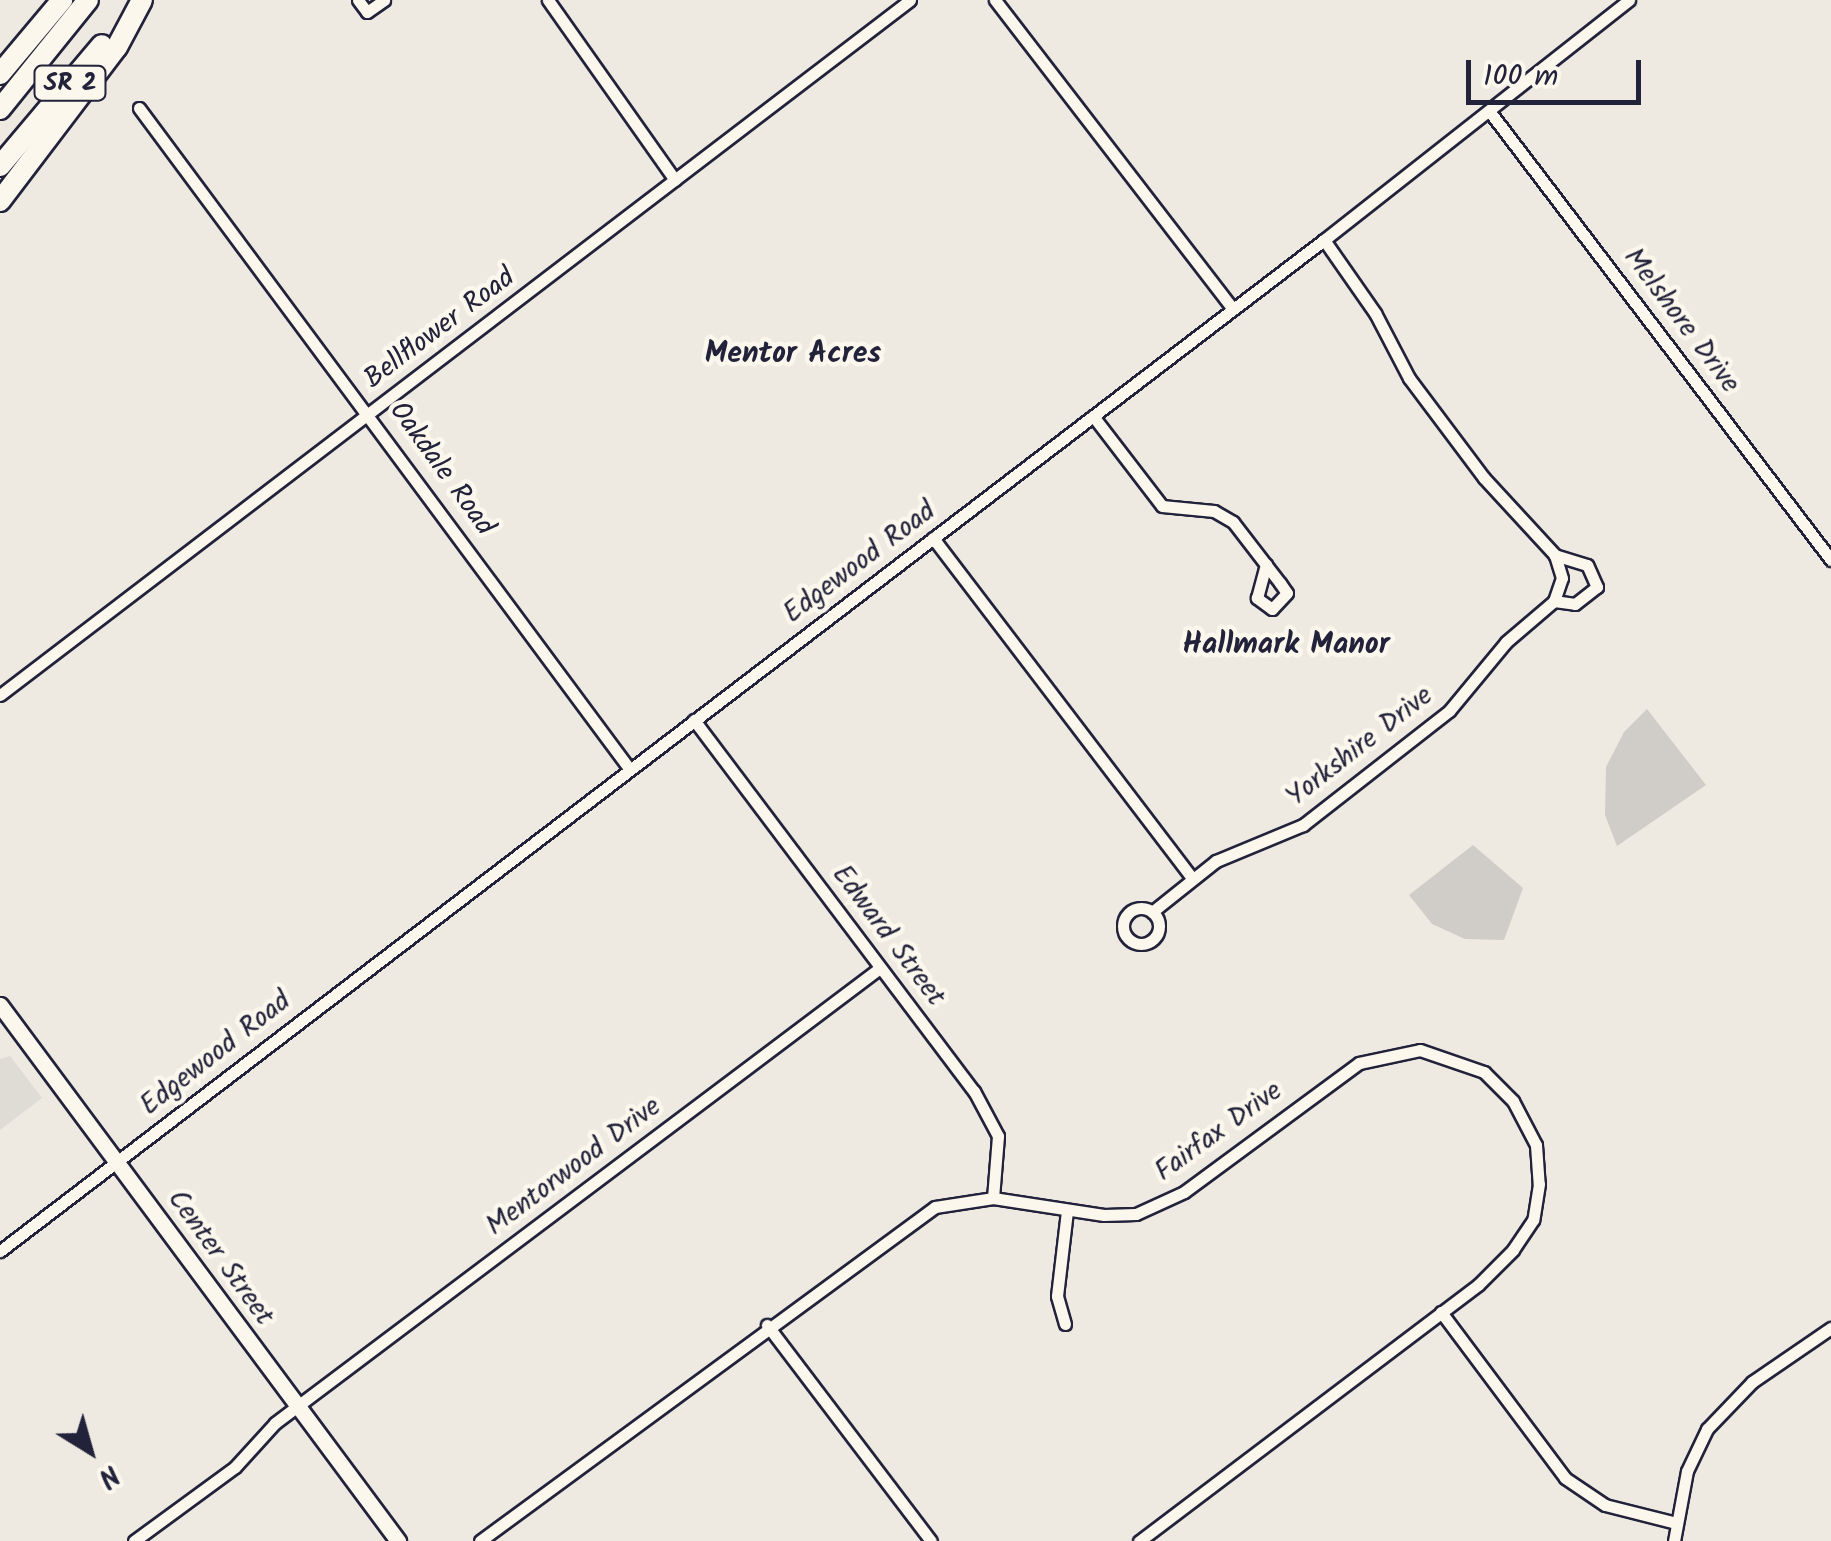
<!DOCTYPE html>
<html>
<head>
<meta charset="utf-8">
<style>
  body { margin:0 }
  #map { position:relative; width:1831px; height:1541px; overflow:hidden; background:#eeeae2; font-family:Kalam,sans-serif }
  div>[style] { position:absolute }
  .built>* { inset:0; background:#dfdbd5 }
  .green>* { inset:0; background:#d0cdc9 }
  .roads { filter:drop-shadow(2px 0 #22223b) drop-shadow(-2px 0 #22223b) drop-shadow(0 2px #22223b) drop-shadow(0 -2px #22223b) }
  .street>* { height:11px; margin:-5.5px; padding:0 5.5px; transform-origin:5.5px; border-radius:5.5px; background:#fbf7ec }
  .street>.ring { margin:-5.5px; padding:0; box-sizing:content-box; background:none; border:11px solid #fbf7ec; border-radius:50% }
  .secondary>* { height:15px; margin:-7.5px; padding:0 7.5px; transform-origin:7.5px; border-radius:7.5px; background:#fbf7ec }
  .highway>* { height:20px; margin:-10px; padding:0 10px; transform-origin:10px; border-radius:10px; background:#fbf7ec }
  span { translate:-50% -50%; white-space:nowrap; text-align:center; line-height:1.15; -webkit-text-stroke:9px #fbf7ec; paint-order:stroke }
  .shield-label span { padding:2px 8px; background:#fbf7ec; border:2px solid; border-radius:8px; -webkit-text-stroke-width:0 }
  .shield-label { font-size:25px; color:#22223b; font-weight:700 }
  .street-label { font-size:28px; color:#22223b }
  .neighbourhood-label { font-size:30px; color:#22223b; font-weight:700 }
  .north { position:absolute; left:40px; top:1401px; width:100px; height:100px; -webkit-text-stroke:8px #fbf7ec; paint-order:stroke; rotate:143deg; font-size:28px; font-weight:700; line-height:40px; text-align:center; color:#22223b }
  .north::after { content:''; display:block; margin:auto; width:35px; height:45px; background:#22223b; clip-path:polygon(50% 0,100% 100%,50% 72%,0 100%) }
  .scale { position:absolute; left:1466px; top:60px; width:175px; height:45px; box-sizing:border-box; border:5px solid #22223b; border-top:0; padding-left:12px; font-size:30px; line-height:35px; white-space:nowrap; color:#22223b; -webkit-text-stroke:8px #fbf7ec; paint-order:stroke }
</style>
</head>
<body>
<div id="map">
  <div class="built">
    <i style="clip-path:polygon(10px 1056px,42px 1098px,0 1130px,0 1059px)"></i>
  </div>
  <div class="green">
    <i style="clip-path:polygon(1647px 709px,1706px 785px,1617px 846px,1605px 815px,1606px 767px,1624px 732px)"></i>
    <i style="clip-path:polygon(1473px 845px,1523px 888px,1504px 940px,1465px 939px,1432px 924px,1409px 895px)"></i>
  </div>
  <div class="roads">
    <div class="street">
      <i style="left:358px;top:0;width:15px;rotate:53deg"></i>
      <i style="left:367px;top:12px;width:21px;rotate:-35deg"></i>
      <i style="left:548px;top:0;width:220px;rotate:54.8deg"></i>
      <i style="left:995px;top:0;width:390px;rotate:52.4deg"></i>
      <i style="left:139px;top:108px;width:821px;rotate:53.42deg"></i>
      <i style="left:1490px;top:112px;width:563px;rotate:52.72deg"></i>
      <i style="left:1093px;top:416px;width:113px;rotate:52.5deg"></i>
      <i style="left:1162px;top:506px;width:52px;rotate:5.5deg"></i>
      <i style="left:1214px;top:511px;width:22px;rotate:30deg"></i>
      <i style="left:1233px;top:522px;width:77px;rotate:52.4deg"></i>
      <i style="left:1280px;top:583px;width:12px;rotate:55deg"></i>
      <i style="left:1287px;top:593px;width:22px;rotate:133deg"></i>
      <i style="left:1272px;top:609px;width:19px;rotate:-144deg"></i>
      <i style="left:1257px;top:598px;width:35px;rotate:-75deg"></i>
      <i style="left:933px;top:538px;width:426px;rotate:52.7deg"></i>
      <i style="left:1554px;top:601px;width:21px;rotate:8deg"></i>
      <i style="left:1575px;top:604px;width:28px;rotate:-38deg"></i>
      <i style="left:1597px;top:587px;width:24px;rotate:-114deg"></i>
      <i style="left:1587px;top:565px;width:34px;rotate:-163deg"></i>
      <i style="left:0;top:695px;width:1145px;rotate:-37.37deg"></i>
      <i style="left:694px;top:720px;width:465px;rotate:53deg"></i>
      <i style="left:974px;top:1091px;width:51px;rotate:61.9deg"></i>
      <i style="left:998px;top:1136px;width:62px;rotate:94.6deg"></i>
      <i class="ring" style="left:1123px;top:908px;width:25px;height:25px"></i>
      <i style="left:1152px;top:912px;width:82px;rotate:-38.6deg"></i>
      <i style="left:1216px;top:861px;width:94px;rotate:-22.5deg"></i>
      <i style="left:1303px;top:825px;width:185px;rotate:-38deg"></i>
      <i style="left:1449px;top:711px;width:89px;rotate:-50.4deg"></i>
      <i style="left:1506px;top:642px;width:63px;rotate:-40.5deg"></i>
      <i style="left:1554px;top:601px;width:24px;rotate:-71deg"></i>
      <i style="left:1562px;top:578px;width:24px;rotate:-107deg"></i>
      <i style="left:1555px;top:555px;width:105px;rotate:-132.7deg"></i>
      <i style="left:1484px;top:478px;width:125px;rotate:-126.9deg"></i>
      <i style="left:1409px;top:378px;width:73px;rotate:-117.6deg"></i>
      <i style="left:1375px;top:313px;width:89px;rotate:-124.9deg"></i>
      <i style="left:0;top:1251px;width:1666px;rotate:-37.37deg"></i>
      <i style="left:1324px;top:240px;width:388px;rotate:-38.2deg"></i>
      <i style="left:1441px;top:1312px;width:207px;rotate:53.2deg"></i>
      <i style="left:1565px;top:1478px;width:48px;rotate:34deg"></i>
      <i style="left:1605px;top:1505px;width:69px;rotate:14.2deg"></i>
      <i style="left:1065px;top:1324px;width:29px;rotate:-106deg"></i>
      <i style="left:1057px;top:1296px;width:86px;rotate:-83.3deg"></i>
      <i style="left:767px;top:1325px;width:271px;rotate:52.8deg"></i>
      <i style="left:134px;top:1541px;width:125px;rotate:-36.2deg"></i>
      <i style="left:235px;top:1467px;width:59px;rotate:-47.7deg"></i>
      <i style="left:275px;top:1423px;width:757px;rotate:-36.95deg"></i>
      <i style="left:480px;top:1541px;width:564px;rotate:-36.28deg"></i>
      <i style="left:935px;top:1207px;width:59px;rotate:-8.8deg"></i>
      <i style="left:993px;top:1198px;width:112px;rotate:8.7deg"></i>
      <i style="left:1104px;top:1215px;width:32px;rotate:-2deg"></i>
      <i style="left:1136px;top:1214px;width:53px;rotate:-24.6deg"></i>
      <i style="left:1184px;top:1192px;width:217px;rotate:-36.4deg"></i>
      <i style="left:1359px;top:1063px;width:62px;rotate:-12deg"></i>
      <i style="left:1420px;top:1050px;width:68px;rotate:19deg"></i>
      <i style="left:1484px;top:1072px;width:41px;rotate:45deg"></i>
      <i style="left:1513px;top:1101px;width:50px;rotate:62.4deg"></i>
      <i style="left:1536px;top:1145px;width:39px;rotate:86deg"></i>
      <i style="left:1539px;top:1184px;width:36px;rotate:99deg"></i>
      <i style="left:1533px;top:1220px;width:36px;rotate:124deg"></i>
      <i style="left:1513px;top:1250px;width:49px;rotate:135deg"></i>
      <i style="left:1478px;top:1285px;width:425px;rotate:142.9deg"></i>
      <i style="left:1674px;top:1541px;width:71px;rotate:-79.5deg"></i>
      <i style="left:1687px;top:1471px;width:47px;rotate:-64.5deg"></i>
      <i style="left:1707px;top:1429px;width:65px;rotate:-46.2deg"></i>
      <i style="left:1752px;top:1382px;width:96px;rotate:-34.4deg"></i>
    </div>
    <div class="secondary">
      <i style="left:0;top:1005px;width:668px;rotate:53.4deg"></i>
    </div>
    <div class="highway">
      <i style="left:0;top:74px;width:97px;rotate:-50deg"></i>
      <i style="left:0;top:109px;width:140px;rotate:-51.1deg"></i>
      <i style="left:0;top:166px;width:158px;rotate:-49.9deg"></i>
      <i style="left:0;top:201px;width:193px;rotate:-52.8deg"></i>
      <i style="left:117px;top:47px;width:53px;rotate:-62deg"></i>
    </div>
  </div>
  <div class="shield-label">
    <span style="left:70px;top:83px">SR 2</span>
  </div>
  <div class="street-label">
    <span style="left:1681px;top:321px;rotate:53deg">Melshore Drive</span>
    <span style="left:440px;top:329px;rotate:-37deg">Bellflower Road</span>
    <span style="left:441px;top:469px;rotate:54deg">Oakdale Road</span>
    <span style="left:860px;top:563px;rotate:-37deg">Edgewood Road</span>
    <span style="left:1360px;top:747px;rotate:-38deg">Yorkshire Drive</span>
    <span style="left:888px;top:936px;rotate:53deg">Edward Street</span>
    <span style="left:216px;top:1054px;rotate:-38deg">Edgewood Road</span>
    <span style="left:1219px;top:1132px;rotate:-36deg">Fairfax Drive</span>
    <span style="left:574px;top:1167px;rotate:-37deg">Mentorwood Drive</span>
    <span style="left:220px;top:1258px;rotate:54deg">Center Street</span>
  </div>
  <div class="neighbourhood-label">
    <span style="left:793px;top:354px">Mentor Acres</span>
    <span style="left:1286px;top:645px">Hallmark Manor</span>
  </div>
  <div class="north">N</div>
  <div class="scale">100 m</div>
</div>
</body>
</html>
